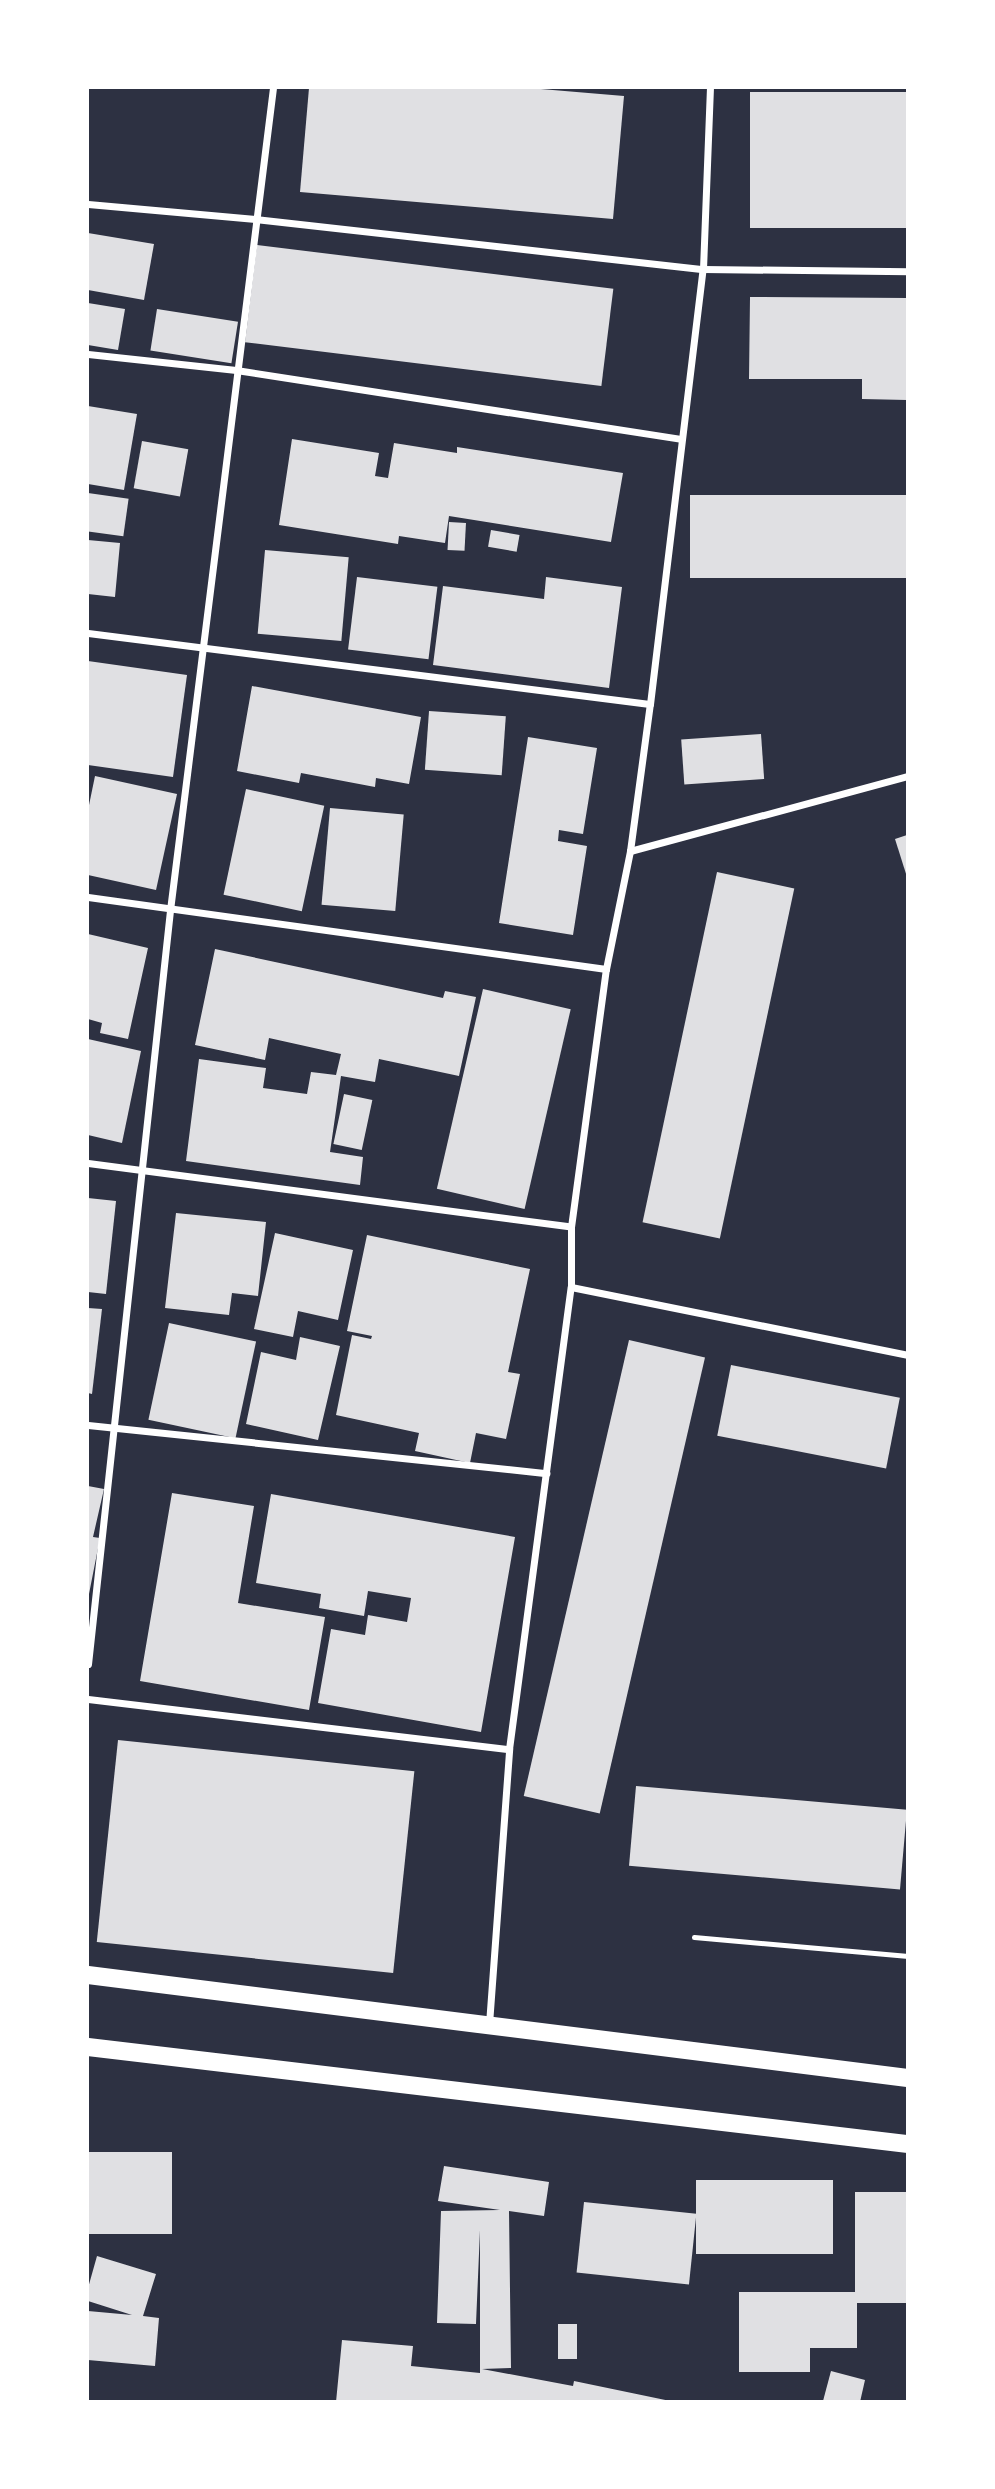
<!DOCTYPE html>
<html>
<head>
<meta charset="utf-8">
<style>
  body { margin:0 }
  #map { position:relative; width:995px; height:2489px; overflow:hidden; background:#2d3142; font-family:Cabin,sans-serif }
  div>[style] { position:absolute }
  .building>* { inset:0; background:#e0e0e3; transform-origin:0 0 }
  .service>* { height:5px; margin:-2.5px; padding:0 2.5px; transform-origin:2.5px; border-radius:2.5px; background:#fff }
  .minor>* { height:7px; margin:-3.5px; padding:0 3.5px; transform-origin:3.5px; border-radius:3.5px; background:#fff }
  .primary>* { height:18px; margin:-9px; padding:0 9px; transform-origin:9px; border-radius:9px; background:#fff }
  span { translate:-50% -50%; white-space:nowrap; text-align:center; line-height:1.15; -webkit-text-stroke:7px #fff; paint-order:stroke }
  .frame { position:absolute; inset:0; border:89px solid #fff; pointer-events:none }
</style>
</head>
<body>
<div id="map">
  <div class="building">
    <i style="clip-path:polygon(309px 88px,529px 88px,624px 96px,613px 219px,300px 192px)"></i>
    <i style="left:750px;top:92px;width:157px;height:136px"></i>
    <i style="clip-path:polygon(88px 233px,154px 244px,144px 300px,88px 290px)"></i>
    <i style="left:257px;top:245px;width:359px;height:98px;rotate:7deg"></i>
    <i style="clip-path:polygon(750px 297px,907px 298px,907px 400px,862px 399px,862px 379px,749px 379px)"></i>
    <i style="clip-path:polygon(88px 303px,125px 309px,118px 350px,88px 345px)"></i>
    <i style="left:157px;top:309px;width:82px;height:42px;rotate:9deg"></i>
    <i style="clip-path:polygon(88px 406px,137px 414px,124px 490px,88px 484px)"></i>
    <i style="clip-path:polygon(292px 439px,379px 453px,375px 476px,388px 478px,394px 443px,457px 453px,457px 447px,623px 473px,611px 542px,449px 516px,445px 543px,399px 536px,398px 544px,279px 525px)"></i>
    <i style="left:142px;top:441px;width:47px;height:48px;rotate:10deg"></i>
    <i style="left:88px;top:493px;width:41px;height:38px;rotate:8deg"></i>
    <i style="left:907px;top:495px;width:83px;height:217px;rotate:90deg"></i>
    <i style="left:449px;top:522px;width:17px;height:28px;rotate:3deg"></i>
    <i style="left:491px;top:530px;width:29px;height:17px;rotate:10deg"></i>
    <i style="clip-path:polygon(88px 540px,120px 543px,115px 597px,88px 594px)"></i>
    <i style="left:265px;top:550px;width:84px;height:84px;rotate:5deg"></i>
    <i style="left:357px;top:577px;width:81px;height:73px;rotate:7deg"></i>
    <i style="clip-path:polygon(546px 577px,622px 587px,609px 688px,433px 665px,443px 586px,544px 599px)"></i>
    <i style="clip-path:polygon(88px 661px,187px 675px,173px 777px,88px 765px)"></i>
    <i style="clip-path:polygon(252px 686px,421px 717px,409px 784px,376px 778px,375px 787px,301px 773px,299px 783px,237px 771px)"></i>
    <i style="left:429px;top:711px;width:77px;height:59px;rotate:4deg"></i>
    <i style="left:761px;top:734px;width:45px;height:80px;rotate:86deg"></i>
    <i style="clip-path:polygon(528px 737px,597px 748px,583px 834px,559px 830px,558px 841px,587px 846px,573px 935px,499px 923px)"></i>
    <i style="clip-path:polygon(95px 776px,177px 794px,156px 890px,88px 875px,88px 810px)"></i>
    <i style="left:246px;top:789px;width:80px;height:108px;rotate:12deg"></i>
    <i style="left:330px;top:808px;width:74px;height:97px;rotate:5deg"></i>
    <i style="clip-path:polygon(907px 835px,907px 877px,895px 839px)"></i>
    <i style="left:717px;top:872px;width:79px;height:358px;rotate:12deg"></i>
    <i style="clip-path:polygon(88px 934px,148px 948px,128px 1039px,100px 1033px,102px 1023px,88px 1019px)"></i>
    <i style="clip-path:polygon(215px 949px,443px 998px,445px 991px,476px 997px,459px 1076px,379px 1059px,375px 1082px,341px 1076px,330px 1152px,363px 1157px,360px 1185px,186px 1161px,199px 1059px,266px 1068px,263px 1088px,307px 1094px,311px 1072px,336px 1075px,341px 1054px,269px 1038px,265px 1060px,195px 1045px)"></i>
    <i style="left:483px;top:989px;width:90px;height:205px;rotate:13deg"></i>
    <i style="clip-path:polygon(88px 1039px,141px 1051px,122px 1143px,88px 1135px)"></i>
    <i style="left:344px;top:1094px;width:29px;height:51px;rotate:12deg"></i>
    <i style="clip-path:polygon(88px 1198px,116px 1201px,106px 1294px,88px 1292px)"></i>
    <i style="clip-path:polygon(176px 1213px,266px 1222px,258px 1296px,232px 1293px,229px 1315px,165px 1308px)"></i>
    <i style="clip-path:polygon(275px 1233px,353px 1250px,338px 1320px,298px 1311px,293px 1337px,254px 1329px)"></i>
    <i style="clip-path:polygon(367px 1235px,530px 1269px,508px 1372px,520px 1374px,506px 1439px,476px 1433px,470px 1463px,415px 1451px,419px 1433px,336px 1415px,352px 1335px,371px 1339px,372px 1336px,347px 1331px)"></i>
    <i style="clip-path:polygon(88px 1308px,102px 1309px,92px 1394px,88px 1393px)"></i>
    <i style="left:169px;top:1323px;width:89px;height:99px;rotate:12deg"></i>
    <i style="clip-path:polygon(300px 1337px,340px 1346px,318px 1440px,246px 1424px,261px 1352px,296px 1360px)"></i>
    <i style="left:629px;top:1340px;width:78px;height:468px;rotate:13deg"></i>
    <i style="left:731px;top:1365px;width:172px;height:72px;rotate:11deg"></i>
    <i style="clip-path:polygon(88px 1486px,104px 1489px,93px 1537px,100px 1538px,89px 1594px)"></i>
    <i style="clip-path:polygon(172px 1493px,254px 1506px,238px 1603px,325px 1617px,309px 1710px,140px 1681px)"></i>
    <i style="clip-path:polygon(271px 1494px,515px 1537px,481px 1732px,318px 1703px,331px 1629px,365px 1635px,368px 1615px,407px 1622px,411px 1598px,368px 1591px,364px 1616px,319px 1608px,321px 1594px,256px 1583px)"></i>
    <i style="left:118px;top:1740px;width:298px;height:203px;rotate:6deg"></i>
    <i style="left:636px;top:1786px;width:272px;height:80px;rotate:5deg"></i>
    <i style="left:88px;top:2152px;width:84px;height:82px"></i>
    <i style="clip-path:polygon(444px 2166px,549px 2182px,544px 2216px,509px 2211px,511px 2368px,482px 2369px,573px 2386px,574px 2381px,675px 2402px,336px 2402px,342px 2340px,413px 2346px,411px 2366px,480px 2373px,480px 2230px,476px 2324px,437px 2323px,441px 2211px,500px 2210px,438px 2201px)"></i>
    <i style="left:696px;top:2180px;width:137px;height:74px"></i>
    <i style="clip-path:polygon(855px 2192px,907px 2192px,907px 2303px,857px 2303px,857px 2348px,810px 2348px,810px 2372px,739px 2372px,739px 2292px,855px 2292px)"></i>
    <i style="left:584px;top:2202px;width:113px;height:71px;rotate:6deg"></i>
    <i style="clip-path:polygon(97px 2256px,156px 2274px,143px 2316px,159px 2318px,155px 2366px,88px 2360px,88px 2311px,132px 2315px,88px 2301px,88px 2288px)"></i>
    <i style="left:558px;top:2324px;width:19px;height:35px"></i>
    <i style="clip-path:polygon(831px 2371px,865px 2380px,860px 2402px,823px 2401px)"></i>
  </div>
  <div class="service">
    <i style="left:694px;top:1937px;width:215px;rotate:5.1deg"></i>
  </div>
  <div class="minor">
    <i style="left:88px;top:204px;width:168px;rotate:5.1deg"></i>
    <i style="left:255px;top:219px;width:451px;rotate:6.4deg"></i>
    <i style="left:703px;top:269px;width:205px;rotate:0.6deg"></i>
    <i style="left:88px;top:354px;width:149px;rotate:6.2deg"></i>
    <i style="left:236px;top:370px;width:450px;rotate:8.8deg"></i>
    <i style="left:88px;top:633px;width:566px;rotate:7.2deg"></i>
    <i style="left:630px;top:851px;width:288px;rotate:-15.1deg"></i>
    <i style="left:88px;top:897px;width:523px;rotate:7.91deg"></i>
    <i style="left:88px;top:1163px;width:487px;rotate:7.5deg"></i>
    <i style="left:571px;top:1287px;width:344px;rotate:11.4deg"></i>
    <i style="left:88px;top:1425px;width:461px;rotate:6deg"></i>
    <i style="left:88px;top:1664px;width:758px;rotate:-83.79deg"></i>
    <i style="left:170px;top:910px;width:828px;rotate:-82.86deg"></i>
    <i style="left:88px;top:1699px;width:424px;rotate:6.8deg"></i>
    <i style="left:489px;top:2024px;width:276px;rotate:-85.8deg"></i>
    <i style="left:509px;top:1749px;width:466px;rotate:-82.4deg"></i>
    <i style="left:571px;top:1287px;width:60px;rotate:-90deg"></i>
    <i style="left:571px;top:1227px;width:260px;rotate:-82.3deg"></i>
    <i style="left:606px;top:969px;width:120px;rotate:-78.5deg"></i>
    <i style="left:630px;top:851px;width:148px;rotate:-82.3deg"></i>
    <i style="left:650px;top:704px;width:438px;rotate:-83.1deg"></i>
    <i style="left:703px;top:269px;width:181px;rotate:-87.8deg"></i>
  </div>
  <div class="primary">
    <i style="left:88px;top:1975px;width:826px;rotate:7.16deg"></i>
    <i style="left:88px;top:2047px;width:826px;rotate:6.75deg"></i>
  </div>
  <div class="frame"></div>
</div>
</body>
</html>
